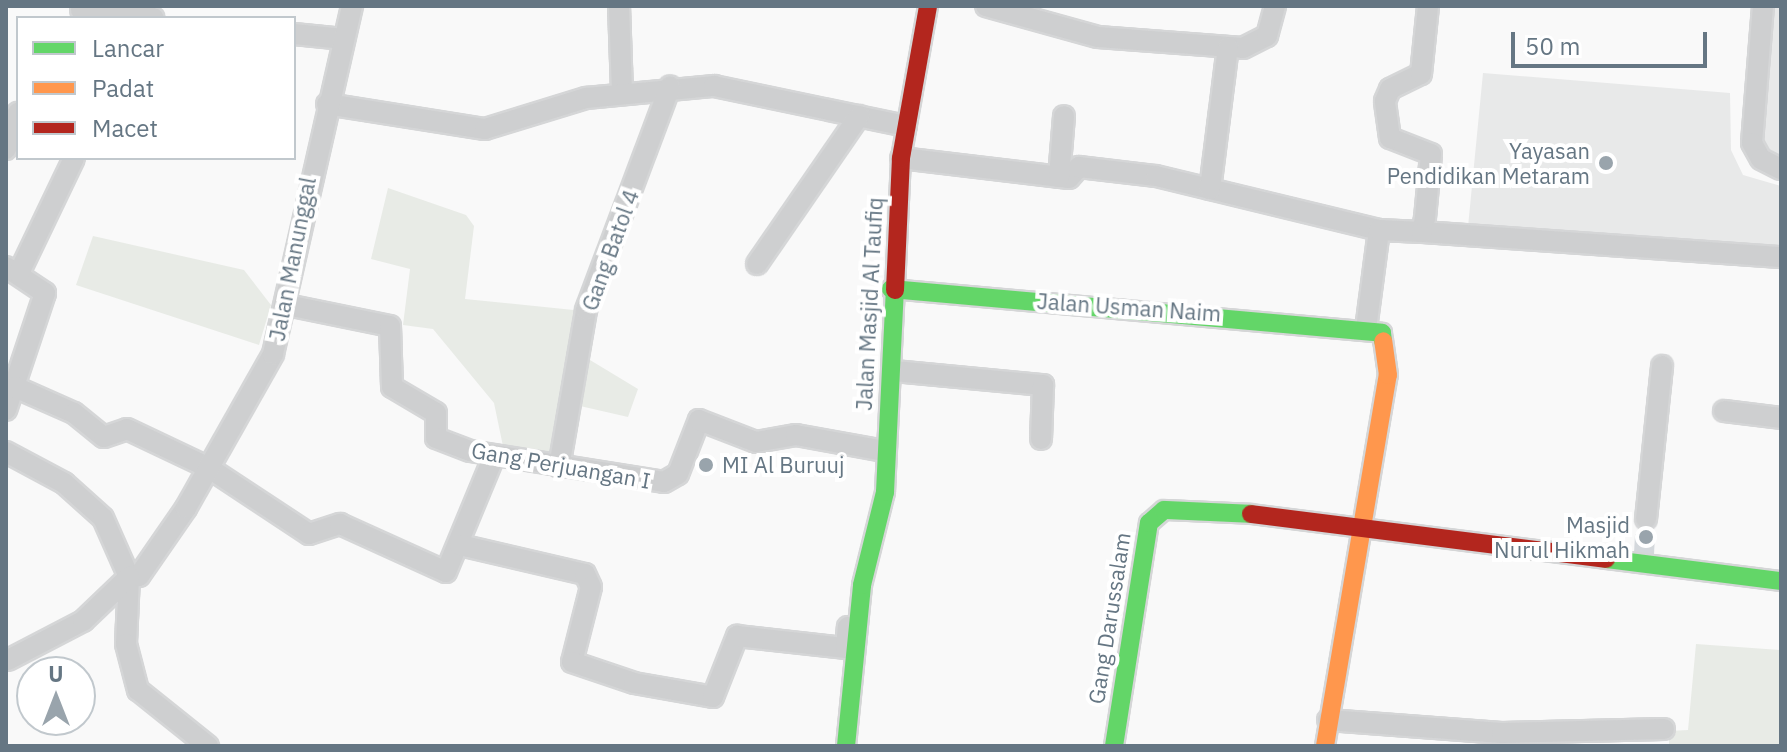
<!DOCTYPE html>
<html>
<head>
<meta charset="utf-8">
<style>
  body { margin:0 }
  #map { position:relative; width:1787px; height:752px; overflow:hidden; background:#f9f9f9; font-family:"IBM Plex Sans",sans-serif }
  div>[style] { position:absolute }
  .built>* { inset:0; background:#e8e9e9 }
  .green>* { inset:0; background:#e8ebe6 }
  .street-tunnel>* { height:20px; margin-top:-10px; transform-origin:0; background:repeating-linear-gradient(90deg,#d4d8dc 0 20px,transparent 0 30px) }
  .roads { filter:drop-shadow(2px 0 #d5d6d7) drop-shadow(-2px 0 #d5d6d7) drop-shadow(0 2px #d5d6d7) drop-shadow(0 -2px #d5d6d7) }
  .street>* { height:20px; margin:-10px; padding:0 10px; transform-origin:10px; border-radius:10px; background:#cecfd0 }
  .fast>* { height:18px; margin:-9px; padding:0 9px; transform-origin:9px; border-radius:9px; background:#63d668 }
  .slow>* { height:18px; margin:-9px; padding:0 9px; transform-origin:9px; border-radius:9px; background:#ff974d }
  .jam>* { height:18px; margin:-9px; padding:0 9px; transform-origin:9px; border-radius:9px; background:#b3261e }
  .dots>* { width:22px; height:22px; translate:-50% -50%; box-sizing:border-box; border:4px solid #fff; border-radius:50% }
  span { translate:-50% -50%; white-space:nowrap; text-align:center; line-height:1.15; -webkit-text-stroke:8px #fff; paint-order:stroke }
  .poi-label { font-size:22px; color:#657683 }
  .right { translate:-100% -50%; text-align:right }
  .left { translate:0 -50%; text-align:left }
  .street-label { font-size:22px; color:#657683 }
  .frame { position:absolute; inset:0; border:8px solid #657683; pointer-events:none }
  .legend { position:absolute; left:16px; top:16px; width:280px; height:144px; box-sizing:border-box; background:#fff; border:2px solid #c1c8cd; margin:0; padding:10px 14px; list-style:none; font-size:24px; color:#657683 }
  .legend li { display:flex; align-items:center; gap:16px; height:40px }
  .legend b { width:40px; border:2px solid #c1c8cd }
  .north { position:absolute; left:16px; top:656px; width:80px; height:80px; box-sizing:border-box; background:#fff; border:2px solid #c1c8cd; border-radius:50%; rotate:0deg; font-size:22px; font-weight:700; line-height:32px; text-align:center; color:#657683 }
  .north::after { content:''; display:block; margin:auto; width:28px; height:36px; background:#99a4ac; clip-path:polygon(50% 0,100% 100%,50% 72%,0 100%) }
  .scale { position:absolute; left:1511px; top:32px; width:196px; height:36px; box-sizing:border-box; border:4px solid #657683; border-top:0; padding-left:10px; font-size:24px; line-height:28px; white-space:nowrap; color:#657683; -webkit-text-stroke:6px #fff; paint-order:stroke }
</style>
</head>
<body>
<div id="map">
  <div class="built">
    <i style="clip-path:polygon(1759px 6px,1781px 6px,1781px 163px,1756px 144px)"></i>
    <i style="clip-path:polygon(1483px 73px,1730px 93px,1731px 150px,1743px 175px,1781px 186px,1781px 258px,1467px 237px)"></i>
  </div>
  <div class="green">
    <i style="clip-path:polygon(388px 188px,466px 215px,474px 226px,465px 299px,593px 312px,590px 360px,638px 389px,628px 417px,580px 406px,564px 460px,504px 451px,494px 403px,433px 329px,403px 325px,410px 269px,371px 259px)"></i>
    <i style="clip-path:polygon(93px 236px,244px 270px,271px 305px,259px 345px,76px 285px)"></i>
    <i style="clip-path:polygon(1696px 644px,1781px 650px,1781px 746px,1669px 746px,1669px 731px,1688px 730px)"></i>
  </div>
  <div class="street-tunnel">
    <i style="left:1644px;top:554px;width:35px;rotate:-87deg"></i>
  </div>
  <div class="roads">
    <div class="street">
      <i style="left:619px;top:6px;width:86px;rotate:88deg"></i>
      <i style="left:986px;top:6px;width:116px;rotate:15.5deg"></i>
      <i style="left:1098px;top:37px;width:145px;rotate:4.3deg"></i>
      <i style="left:1243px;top:48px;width:27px;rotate:-27deg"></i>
      <i style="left:1267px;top:36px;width:31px;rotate:-75deg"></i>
      <i style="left:1763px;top:6px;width:137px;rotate:94.6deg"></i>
      <i style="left:1752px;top:143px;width:18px;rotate:61deg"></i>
      <i style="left:1761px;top:159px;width:22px;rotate:27deg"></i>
      <i style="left:81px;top:10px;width:73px;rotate:6.3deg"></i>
      <i style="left:294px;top:34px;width:50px;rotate:5.7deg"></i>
      <i style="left:327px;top:104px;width:160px;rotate:9deg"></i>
      <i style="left:485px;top:129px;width:106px;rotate:-17.1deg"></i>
      <i style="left:586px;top:98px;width:129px;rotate:-5.4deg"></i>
      <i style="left:714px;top:86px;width:196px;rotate:11.8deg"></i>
      <i style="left:6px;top:149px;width:38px;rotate:-72deg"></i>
      <i style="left:901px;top:158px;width:169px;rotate:6.8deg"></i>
      <i style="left:1069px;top:178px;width:15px;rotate:-48deg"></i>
      <i style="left:1079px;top:167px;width:78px;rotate:6.7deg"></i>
      <i style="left:1156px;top:176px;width:229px;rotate:13.6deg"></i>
      <i style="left:1059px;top:177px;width:61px;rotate:-85.3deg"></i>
      <i style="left:1210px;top:189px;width:143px;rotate:-82.8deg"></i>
      <i style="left:1422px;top:232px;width:360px;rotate:4deg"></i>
      <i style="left:757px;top:264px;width:180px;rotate:-55.4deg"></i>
      <i style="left:6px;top:267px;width:47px;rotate:33.7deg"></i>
      <i style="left:45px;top:293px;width:123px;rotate:108.4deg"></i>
      <i style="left:19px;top:273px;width:127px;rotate:-64.4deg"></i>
      <i style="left:287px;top:305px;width:105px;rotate:11.5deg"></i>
      <i style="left:390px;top:326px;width:61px;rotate:88.1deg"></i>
      <i style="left:392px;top:387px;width:51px;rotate:30.6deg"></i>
      <i style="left:436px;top:413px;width:25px;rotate:90deg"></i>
      <i style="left:436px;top:438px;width:36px;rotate:21deg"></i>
      <i style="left:470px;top:451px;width:196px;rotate:9.1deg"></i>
      <i style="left:664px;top:482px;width:16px;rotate:-30deg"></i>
      <i style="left:678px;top:474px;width:58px;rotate:-68.7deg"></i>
      <i style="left:699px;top:420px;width:61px;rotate:21.1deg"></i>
      <i style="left:756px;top:442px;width:41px;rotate:-9.9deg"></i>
      <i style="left:796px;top:435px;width:89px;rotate:10.3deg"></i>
      <i style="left:1366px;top:329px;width:100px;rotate:-82.5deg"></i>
      <i style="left:1379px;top:230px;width:43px;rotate:2.7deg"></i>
      <i style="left:1422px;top:232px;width:14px;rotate:-78deg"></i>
      <i style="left:1425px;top:218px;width:64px;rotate:-84.6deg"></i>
      <i style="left:1431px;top:154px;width:44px;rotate:-158.7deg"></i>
      <i style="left:1390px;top:138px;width:37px;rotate:-98deg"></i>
      <i style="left:1385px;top:101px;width:13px;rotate:-67deg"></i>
      <i style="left:1390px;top:89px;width:34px;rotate:-26deg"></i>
      <i style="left:1421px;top:74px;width:68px;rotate:-84.1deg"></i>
      <i style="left:894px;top:371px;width:150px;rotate:5.4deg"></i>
      <i style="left:1043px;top:385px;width:54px;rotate:92.1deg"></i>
      <i style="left:15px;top:387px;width:64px;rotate:23.8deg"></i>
      <i style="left:74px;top:413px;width:38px;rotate:39deg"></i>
      <i style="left:104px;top:437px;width:24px;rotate:-19deg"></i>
      <i style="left:127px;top:429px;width:91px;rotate:25.4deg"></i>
      <i style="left:209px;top:468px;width:120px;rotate:33.4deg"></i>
      <i style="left:309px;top:534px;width:33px;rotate:-18deg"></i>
      <i style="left:340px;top:524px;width:116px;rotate:24.4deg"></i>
      <i style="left:446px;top:572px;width:126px;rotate:-67.5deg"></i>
      <i style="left:1724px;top:411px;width:57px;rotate:7deg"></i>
      <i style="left:6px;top:452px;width:66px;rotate:28.1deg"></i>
      <i style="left:64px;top:483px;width:52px;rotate:41.9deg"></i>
      <i style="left:103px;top:518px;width:64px;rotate:66.2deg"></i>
      <i style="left:129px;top:577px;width:67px;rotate:92.6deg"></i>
      <i style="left:126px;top:644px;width:48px;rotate:75.4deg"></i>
      <i style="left:138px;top:690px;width:90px;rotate:38.7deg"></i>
      <i style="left:559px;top:467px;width:159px;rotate:-80.2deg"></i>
      <i style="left:586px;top:310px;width:239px;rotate:-69.4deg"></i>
      <i style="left:1646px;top:519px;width:154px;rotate:-84deg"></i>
      <i style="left:460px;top:545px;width:128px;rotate:13.1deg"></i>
      <i style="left:585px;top:574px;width:14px;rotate:65deg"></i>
      <i style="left:591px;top:587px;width:77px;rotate:104.2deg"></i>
      <i style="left:572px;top:662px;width:65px;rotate:18.7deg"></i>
      <i style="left:634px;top:683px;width:80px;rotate:10deg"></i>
      <i style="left:713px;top:697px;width:66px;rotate:-68.5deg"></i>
      <i style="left:737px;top:636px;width:110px;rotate:6.3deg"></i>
      <i style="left:846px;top:648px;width:21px;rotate:-85deg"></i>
      <i style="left:129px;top:577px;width:10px;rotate:-6deg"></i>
      <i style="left:139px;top:576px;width:83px;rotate:-55.3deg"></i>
      <i style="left:186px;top:508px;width:177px;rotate:-60.5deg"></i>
      <i style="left:273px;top:354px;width:357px;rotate:-77.2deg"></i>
      <i style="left:8px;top:660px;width:85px;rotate:-27.5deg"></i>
      <i style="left:83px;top:621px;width:64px;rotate:-43.7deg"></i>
      <i style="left:1328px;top:720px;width:174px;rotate:4.3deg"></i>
      <i style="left:1502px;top:733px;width:162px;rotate:-1.4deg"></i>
    </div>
    <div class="fast">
      <i style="left:891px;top:289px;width:493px;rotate:5.1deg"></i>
      <i style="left:1382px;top:333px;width:8px;rotate:83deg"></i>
      <i style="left:1606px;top:559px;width:176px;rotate:7.2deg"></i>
      <i style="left:846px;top:746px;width:162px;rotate:-84.3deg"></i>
      <i style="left:862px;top:585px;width:96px;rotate:-76.1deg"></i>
      <i style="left:885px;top:492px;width:202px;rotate:-87.2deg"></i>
      <i style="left:1114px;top:746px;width:226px;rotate:-81.1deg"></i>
      <i style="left:1149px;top:523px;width:20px;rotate:-41deg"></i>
      <i style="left:1164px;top:510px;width:87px;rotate:2.6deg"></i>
    </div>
    <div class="slow">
      <i style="left:1325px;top:746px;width:376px;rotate:-80.4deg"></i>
      <i style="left:1388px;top:375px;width:34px;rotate:-98deg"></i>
    </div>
    <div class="jam">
      <i style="left:895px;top:290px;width:132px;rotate:-87.4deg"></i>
      <i style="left:901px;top:158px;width:154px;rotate:-79.9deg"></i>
      <i style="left:1251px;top:514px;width:358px;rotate:7.2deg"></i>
    </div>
  </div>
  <div class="dots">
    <i style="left:1606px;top:163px;background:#99a4ac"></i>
    <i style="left:706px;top:465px;background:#99a4ac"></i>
    <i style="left:1646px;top:537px;background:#99a4ac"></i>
  </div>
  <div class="poi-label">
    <span class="right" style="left:1590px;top:163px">Yayasan<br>Pendidikan Metaram</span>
    <span class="left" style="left:722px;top:465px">MI Al Buruuj</span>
    <span class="right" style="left:1630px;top:537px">Masjid<br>Nurul Hikmah</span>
  </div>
  <div class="street-label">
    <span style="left:610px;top:250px;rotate:-70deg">Gang Batol 4</span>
    <span style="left:292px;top:259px;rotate:-79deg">Jalan Manunggal</span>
    <span style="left:869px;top:304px;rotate:-87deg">Jalan Masjid Al Taufiq</span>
    <span style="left:1129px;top:307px;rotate:4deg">Jalan Usman Naim</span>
    <span style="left:561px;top:465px;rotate:10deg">Gang Perjuangan I</span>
    <span style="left:1109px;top:618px;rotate:-81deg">Gang Darussalam</span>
  </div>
  <div class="frame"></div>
  <ul class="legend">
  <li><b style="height:10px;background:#63d668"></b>Lancar</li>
  <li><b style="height:10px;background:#ff974d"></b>Padat</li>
  <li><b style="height:10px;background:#b3261e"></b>Macet</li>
  </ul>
  <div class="north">U</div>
  <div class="scale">50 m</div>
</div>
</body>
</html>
